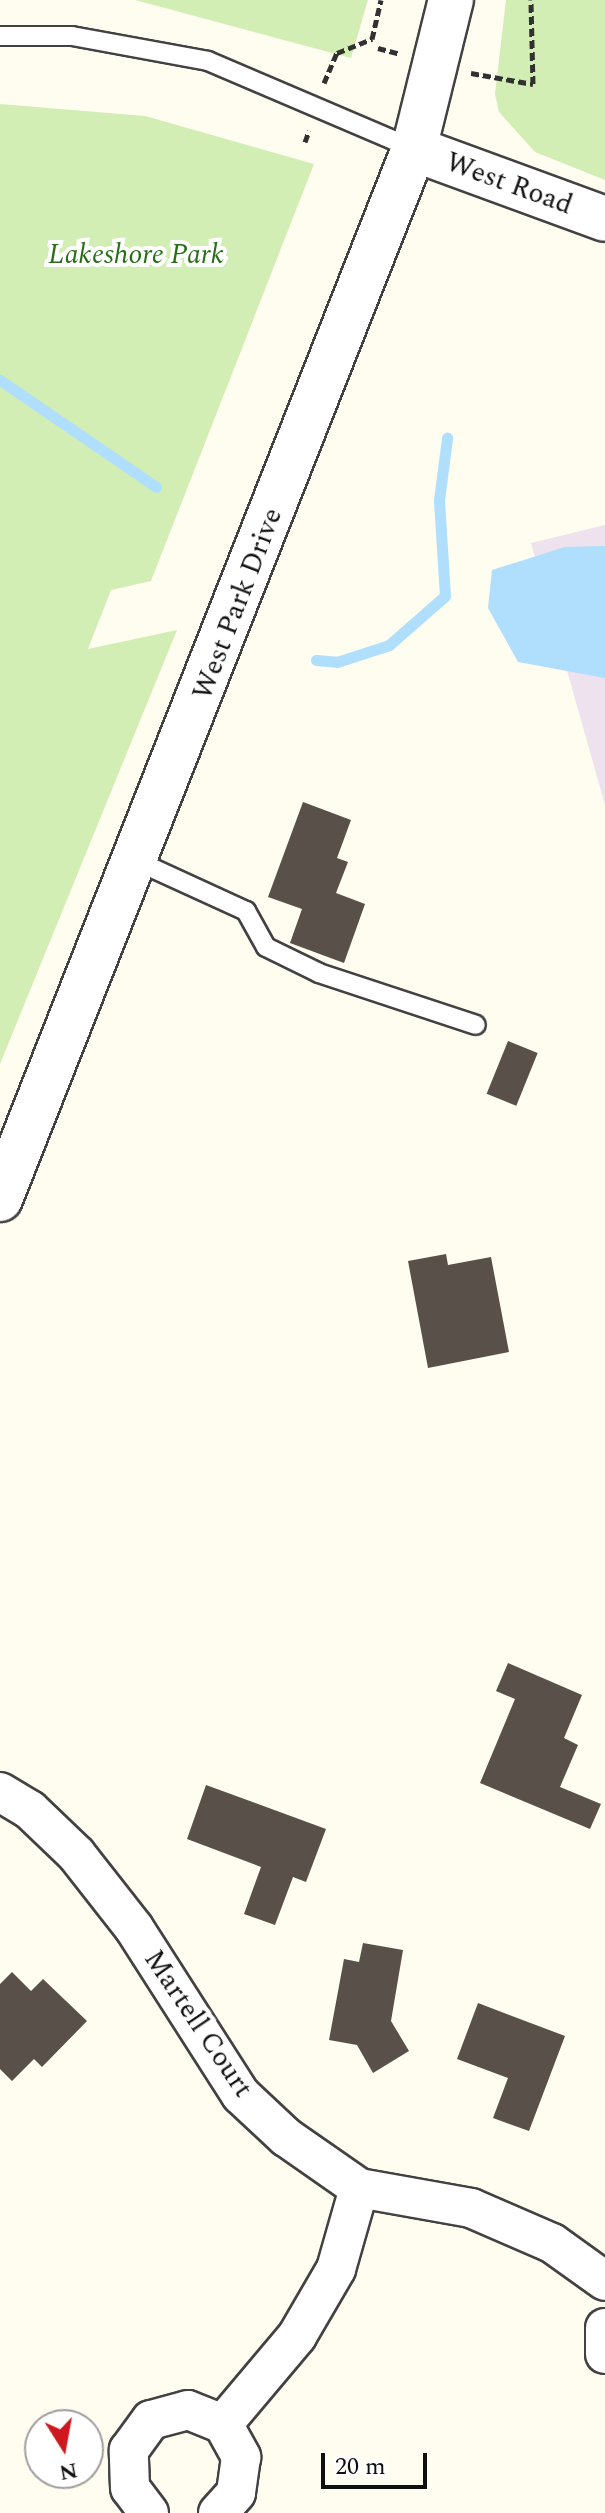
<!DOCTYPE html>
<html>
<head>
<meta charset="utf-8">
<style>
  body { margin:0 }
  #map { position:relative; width:605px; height:2513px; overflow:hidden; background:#fffcf0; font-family:Spectral,serif }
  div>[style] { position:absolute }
  .industrial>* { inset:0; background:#ede2ee }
  .green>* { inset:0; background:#d2eeb5 }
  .water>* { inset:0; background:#afdffd }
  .stream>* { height:11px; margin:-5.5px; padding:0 5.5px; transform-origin:5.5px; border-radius:5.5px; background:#afdffd }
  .building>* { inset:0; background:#59504a; transform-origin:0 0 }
  .path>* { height:5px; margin-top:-2.5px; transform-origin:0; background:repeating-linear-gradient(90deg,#313131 0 8px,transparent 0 12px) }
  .roads { filter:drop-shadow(2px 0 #424242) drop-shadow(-2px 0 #424242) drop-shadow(0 2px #424242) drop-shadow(0 -2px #424242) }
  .service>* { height:18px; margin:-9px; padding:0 9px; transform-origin:9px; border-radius:9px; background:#fff }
  .minor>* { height:38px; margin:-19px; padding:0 19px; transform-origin:19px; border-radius:19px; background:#fff }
  .tertiary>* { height:44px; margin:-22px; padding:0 22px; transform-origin:22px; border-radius:22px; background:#fff }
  span { translate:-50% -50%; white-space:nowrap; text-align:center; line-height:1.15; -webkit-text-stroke:8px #fff; paint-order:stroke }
  .street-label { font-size:28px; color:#0f0f0f }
  .park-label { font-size:28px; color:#286e17; font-style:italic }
  .north { position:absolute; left:24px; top:2409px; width:80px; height:80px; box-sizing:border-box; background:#fff; border:2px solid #9f9f9f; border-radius:50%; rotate:169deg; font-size:22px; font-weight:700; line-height:32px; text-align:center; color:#0f0f0f }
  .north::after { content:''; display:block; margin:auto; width:28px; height:36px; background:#ce171e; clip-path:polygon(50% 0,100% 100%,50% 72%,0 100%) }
  .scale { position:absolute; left:321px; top:2453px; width:106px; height:36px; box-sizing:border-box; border:4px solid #0f0f0f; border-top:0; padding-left:10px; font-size:24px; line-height:28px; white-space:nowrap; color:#0f0f0f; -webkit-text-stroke:6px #fff; paint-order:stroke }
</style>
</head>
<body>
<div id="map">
  <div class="industrial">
    <i style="clip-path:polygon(605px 525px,605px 805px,531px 543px)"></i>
  </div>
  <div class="green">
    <i style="clip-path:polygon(135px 0,368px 0,351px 58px)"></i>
    <i style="clip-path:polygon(506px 0,605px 0,605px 180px,535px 152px,499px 112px,495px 94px)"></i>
    <i style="clip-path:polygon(0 104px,145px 116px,314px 164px,151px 581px,111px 590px,88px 649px,177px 630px,0 1064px)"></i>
  </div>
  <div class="water">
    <i style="clip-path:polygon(605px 546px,605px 678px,518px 662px,488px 608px,492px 570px,565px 547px)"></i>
  </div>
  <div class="stream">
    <i style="left:0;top:380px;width:189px;rotate:34.4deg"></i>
    <i style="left:316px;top:660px;width:21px;rotate:5deg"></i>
    <i style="left:337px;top:662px;width:55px;rotate:-18.1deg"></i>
    <i style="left:389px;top:645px;width:74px;rotate:-41.2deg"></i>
    <i style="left:445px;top:596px;width:96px;rotate:-93.6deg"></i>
    <i style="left:439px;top:500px;width:63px;rotate:-82.6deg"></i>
  </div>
  <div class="building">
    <i style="clip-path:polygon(303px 802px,351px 820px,337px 858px,348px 862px,336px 893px,365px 904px,344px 963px,290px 943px,302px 909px,268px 897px)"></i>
    <i style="left:508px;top:1041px;width:32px;height:57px;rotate:22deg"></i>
    <i style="clip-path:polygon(446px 1254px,448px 1265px,491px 1257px,509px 1352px,428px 1368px,408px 1261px)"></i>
    <i style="clip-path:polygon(508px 1663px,582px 1695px,564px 1738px,578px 1745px,560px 1787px,601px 1804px,590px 1829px,480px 1783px,515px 1699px,496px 1691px)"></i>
    <i style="clip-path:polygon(206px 1785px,326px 1829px,306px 1882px,293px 1877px,275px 1925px,244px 1914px,261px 1867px,187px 1839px)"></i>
    <i style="clip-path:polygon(363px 1943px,403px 1950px,391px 2021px,409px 2051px,373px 2073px,357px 2045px,329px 2040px,344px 1959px,359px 1962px)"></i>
    <i style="clip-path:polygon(12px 1972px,31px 1991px,43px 1979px,87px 2021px,42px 2067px,34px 2059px,12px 2081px,0 2069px,0 1984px)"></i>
    <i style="clip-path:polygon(478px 2003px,565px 2036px,529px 2131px,493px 2118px,508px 2078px,457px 2059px)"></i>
  </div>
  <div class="path">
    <i style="left:378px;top:48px;width:23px;rotate:15deg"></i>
    <i style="left:471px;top:73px;width:63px;rotate:10.1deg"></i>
    <i style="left:533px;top:84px;width:84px;rotate:-91.4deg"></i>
    <i style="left:324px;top:83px;width:33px;rotate:-67deg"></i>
    <i style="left:337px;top:53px;width:38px;rotate:-22deg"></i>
    <i style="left:372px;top:39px;width:40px;rotate:-77deg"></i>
    <i style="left:305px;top:142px;width:12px;rotate:-70deg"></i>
  </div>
  <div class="roads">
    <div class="service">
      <i style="left:0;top:36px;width:72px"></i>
      <i style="left:72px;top:36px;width:138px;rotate:10.4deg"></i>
      <i style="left:208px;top:61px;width:224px;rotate:23.1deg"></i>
      <i style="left:139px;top:862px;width:118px;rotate:24.6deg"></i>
      <i style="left:246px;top:911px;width:41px;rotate:60.9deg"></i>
      <i style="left:266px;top:947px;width:59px;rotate:26.1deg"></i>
      <i style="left:319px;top:973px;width:165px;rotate:18.3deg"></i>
    </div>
    <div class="minor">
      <i style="left:0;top:1792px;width:35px;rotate:31deg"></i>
      <i style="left:30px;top:1810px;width:64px;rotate:43.7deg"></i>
      <i style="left:76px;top:1854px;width:94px;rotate:51.9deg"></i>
      <i style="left:134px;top:1928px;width:198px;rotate:57.4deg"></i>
      <i style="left:241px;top:2095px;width:62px;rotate:43deg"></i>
      <i style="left:286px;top:2137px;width:89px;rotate:34.9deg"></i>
      <i style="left:359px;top:2188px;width:114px;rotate:10.1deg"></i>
      <i style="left:471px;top:2208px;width:88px;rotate:23.4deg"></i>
      <i style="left:552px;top:2243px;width:65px;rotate:35.6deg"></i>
      <i style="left:605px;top:2328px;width:26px;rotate:90deg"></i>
      <i style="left:223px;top:2424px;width:115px;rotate:-49.9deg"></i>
      <i style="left:297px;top:2336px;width:78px;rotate:-59.8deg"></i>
      <i style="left:336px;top:2269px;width:84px;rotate:-74.1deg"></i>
      <i style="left:149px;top:2513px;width:31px;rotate:-127deg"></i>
      <i style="left:130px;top:2488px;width:38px;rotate:-92deg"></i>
      <i style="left:129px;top:2450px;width:37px;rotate:-54deg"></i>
      <i style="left:151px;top:2420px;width:38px;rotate:-15deg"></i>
      <i style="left:188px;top:2410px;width:38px;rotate:22deg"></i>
      <i style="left:223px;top:2424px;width:38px;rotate:61deg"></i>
      <i style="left:241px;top:2457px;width:36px;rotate:98deg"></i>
      <i style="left:236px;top:2493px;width:27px;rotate:132deg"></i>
    </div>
    <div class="tertiary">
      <i style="left:414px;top:149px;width:203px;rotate:20.1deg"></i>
      <i style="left:0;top:1199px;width:1129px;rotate:-68.48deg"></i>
      <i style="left:414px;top:149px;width:154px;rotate:-76.1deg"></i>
    </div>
  </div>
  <div class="street-label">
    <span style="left:509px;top:184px;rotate:20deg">West Road</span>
    <span style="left:238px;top:604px;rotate:-69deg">West Park Drive</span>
    <span style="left:198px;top:2024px;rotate:56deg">Martell Court</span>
  </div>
  <div class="park-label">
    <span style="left:136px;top:255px">Lakeshore Park</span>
  </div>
  <div class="north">N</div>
  <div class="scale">20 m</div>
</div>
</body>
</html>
